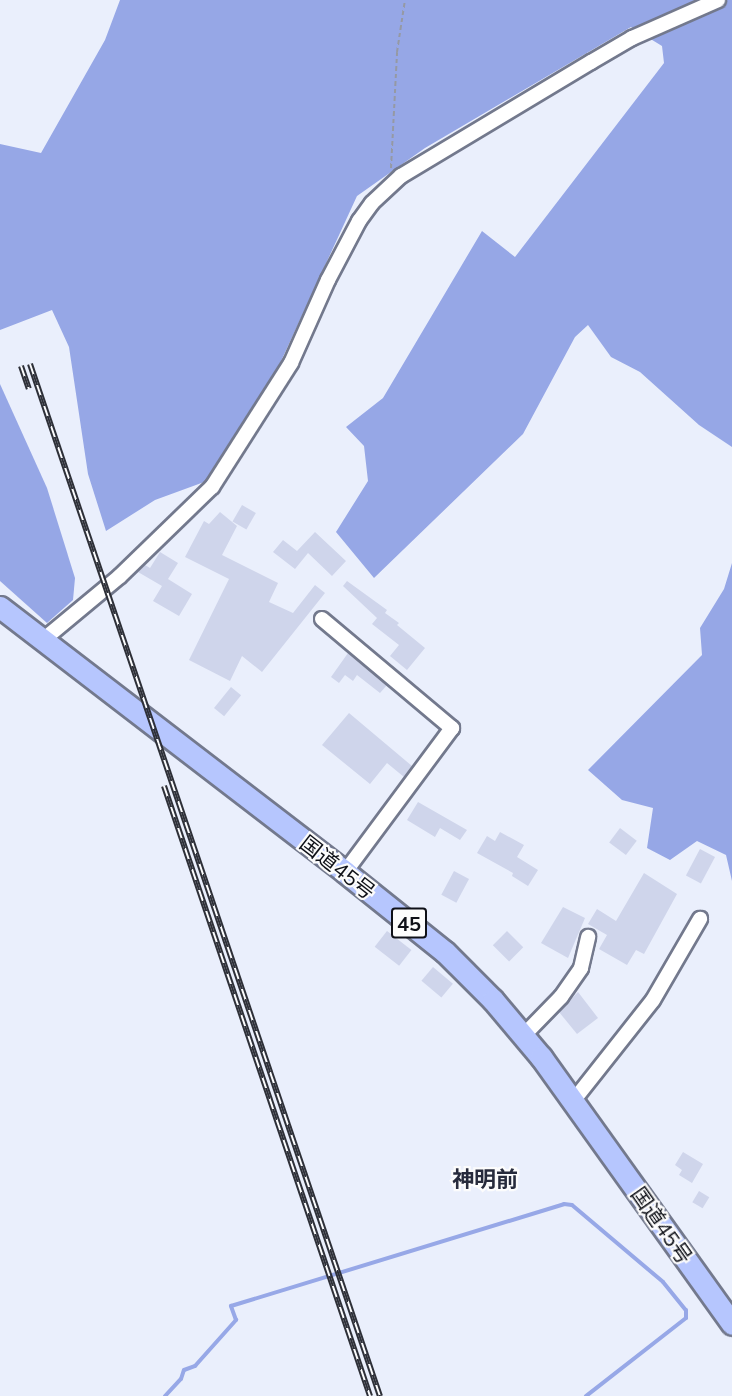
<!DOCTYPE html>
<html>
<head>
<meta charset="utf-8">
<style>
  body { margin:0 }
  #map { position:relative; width:732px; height:1396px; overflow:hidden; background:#eaeffc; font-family:Mulish,"Noto Sans JP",sans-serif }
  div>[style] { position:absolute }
  .forest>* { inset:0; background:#96a7e6 }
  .stream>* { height:4px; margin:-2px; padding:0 2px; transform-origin:2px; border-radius:2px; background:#97a8e7 }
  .building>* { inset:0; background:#cfd5eb; transform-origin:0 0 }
  .path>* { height:2px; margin-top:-1px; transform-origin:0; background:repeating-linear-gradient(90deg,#9599a4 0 4.5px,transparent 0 7.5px) }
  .roads { filter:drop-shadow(2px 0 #73798d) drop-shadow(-2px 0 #73798d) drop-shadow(0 2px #73798d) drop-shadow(0 -2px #73798d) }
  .minor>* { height:14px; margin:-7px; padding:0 7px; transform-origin:7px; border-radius:7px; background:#fff }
  .highway>* { height:21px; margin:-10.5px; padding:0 10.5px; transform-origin:10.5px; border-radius:10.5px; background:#b6c6fe }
  .rail>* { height:6px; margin-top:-3px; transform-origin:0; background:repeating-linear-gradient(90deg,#fcfcfc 0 11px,#2e3038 0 22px); box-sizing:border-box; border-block:2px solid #2e3038 }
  span { translate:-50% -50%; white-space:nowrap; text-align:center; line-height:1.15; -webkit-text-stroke:4.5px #fcfcfc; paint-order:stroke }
  .shield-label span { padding:2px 4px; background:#fcfcfc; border:2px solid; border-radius:4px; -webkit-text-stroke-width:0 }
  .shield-label { font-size:20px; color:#0f1118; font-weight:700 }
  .street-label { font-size:21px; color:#0f1118 }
  .neighbourhood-label { font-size:22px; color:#272b3c; font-weight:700 }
</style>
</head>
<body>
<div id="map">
  <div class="forest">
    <i style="clip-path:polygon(120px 0,732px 0,732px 447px,699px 425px,640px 372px,611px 357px,588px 325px,575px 337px,523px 434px,374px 578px,336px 532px,368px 481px,364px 446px,346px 427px,383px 398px,482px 231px,515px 257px,664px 63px,662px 46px,631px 27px,425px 148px,357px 196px,282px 359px,226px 474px,155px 500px,106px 531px,88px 474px,69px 347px,52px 310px,0 330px,0 144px,41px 153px,105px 40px)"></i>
    <i style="clip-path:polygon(0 384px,47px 488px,75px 578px,73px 600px,47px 623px,0 581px)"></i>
    <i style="clip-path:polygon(732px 563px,732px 881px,726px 855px,697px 841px,670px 860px,647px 848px,653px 808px,622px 800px,588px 770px,702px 655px,700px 628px,724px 589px)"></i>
  </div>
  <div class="stream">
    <i style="left:165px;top:1396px;width:23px;rotate:-47deg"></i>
    <i style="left:181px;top:1379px;width:9px;rotate:-72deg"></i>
    <i style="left:184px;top:1370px;width:12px;rotate:-20deg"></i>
    <i style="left:195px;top:1366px;width:62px;rotate:-48.3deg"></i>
    <i style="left:236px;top:1320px;width:15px;rotate:-110deg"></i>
    <i style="left:231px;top:1306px;width:348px;rotate:-17deg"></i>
    <i style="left:564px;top:1204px;width:8px;rotate:7deg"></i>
    <i style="left:572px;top:1205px;width:119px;rotate:40.2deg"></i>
    <i style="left:663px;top:1282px;width:36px;rotate:51deg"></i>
    <i style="left:686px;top:1310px;width:8px;rotate:90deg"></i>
    <i style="left:686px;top:1318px;width:127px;rotate:142deg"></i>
  </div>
  <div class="building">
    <i style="left:242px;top:505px;width:16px;height:19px;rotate:30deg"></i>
    <i style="clip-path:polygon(220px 512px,237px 526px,222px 555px,278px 583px,269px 602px,293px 613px,315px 585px,325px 593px,262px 672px,242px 656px,230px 681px,189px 660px,229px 579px,185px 557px,204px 521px,209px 524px)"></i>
    <i style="clip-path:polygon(315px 532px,346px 561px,332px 576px,308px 553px,295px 569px,273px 552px,283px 540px,297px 551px)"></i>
    <i style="clip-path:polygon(160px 552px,178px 563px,168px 579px,192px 594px,179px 616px,153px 601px,162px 586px,138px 572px,145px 565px,150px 568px)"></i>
    <i style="clip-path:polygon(347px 581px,387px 610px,385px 613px,399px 623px,397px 625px,425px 648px,407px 670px,390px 656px,399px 645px,372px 624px,377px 618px,343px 586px)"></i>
    <i style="clip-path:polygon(348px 653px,387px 685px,380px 693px,357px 675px,353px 681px,345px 675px,339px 683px,331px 677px)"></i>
    <i style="left:231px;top:687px;width:13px;height:27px;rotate:39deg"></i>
    <i style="clip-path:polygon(349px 713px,412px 766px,404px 777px,387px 763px,370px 784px,322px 745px)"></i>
    <i style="clip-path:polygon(418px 802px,467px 830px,460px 840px,440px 828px,435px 837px,407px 820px)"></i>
    <i style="left:620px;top:828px;width:21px;height:18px;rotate:37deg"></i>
    <i style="clip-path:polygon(500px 832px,524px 845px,517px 857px,538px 870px,528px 886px,512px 876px,513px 873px,477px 853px,487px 836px,495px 841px)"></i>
    <i style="left:700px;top:849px;width:17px;height:30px;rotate:28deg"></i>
    <i style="left:454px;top:871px;width:17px;height:27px;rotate:28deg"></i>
    <i style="clip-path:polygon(644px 873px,677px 894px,644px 954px,636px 950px,627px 965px,599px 949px,607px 935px,588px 924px,597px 909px,616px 921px)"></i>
    <i style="clip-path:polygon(563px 907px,585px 918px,568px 958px,541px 943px)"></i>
    <i style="left:387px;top:931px;width:31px;height:20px;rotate:38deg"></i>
    <i style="left:507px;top:931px;width:23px;height:20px;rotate:45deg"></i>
    <i style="left:433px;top:967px;width:26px;height:18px;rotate:40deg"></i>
    <i style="clip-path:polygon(578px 992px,598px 1018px,577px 1034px,559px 1012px)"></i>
    <i style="clip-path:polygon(683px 1152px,703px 1164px,692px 1183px,679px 1175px,682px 1170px,675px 1165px)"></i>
    <i style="left:699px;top:1191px;width:12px;height:13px;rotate:31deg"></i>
  </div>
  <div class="path">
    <i style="left:391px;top:168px;width:116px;rotate:-87deg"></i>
    <i style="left:397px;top:52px;width:53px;rotate:-81.3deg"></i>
  </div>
  <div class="roads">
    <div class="minor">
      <i style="left:322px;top:619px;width:170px;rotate:40deg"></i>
      <i style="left:452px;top:728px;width:179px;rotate:126.6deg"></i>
      <i style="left:43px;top:640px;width:100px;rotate:-39.7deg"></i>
      <i style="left:120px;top:576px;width:128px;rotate:-44.1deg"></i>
      <i style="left:212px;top:487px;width:147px;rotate:-57.5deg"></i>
      <i style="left:291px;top:363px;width:91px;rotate:-66deg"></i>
      <i style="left:328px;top:280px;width:67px;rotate:-62.3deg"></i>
      <i style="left:359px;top:221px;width:22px;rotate:-54deg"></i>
      <i style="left:372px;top:203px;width:40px;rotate:-43deg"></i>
      <i style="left:401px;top:176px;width:222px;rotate:-31deg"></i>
      <i style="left:591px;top:62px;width:48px;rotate:-30.3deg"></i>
      <i style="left:632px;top:38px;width:94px;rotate:-23.8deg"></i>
      <i style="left:524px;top:1035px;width:53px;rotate:-45.8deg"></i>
      <i style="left:561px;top:997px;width:35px;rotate:-55deg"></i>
      <i style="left:581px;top:968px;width:32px;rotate:-77deg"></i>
      <i style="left:574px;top:1100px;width:127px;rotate:-51.7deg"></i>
      <i style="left:653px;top:1000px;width:94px;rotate:-59.9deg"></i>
    </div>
    <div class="highway">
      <i style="left:0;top:607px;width:435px;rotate:37.5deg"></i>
      <i style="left:345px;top:872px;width:128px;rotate:38.7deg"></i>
      <i style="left:445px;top:952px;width:68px;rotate:45deg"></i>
      <i style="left:493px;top:1000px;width:75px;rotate:49.9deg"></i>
      <i style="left:541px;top:1057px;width:328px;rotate:54.4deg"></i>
    </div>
  </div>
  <div class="rail">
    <i style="left:30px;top:364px;width:1090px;rotate:71.27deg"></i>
    <i style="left:21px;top:366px;width:24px;rotate:71deg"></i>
    <i style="left:164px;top:786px;width:644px;rotate:71.34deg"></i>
  </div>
  <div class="shield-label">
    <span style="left:409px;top:923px">45</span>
  </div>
  <div class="street-label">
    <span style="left:338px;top:867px;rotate:38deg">国道45号</span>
    <span style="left:662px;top:1225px;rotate:55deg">国道45号</span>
  </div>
  <div class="neighbourhood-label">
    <span style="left:485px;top:1180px">神明前</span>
  </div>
</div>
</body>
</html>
